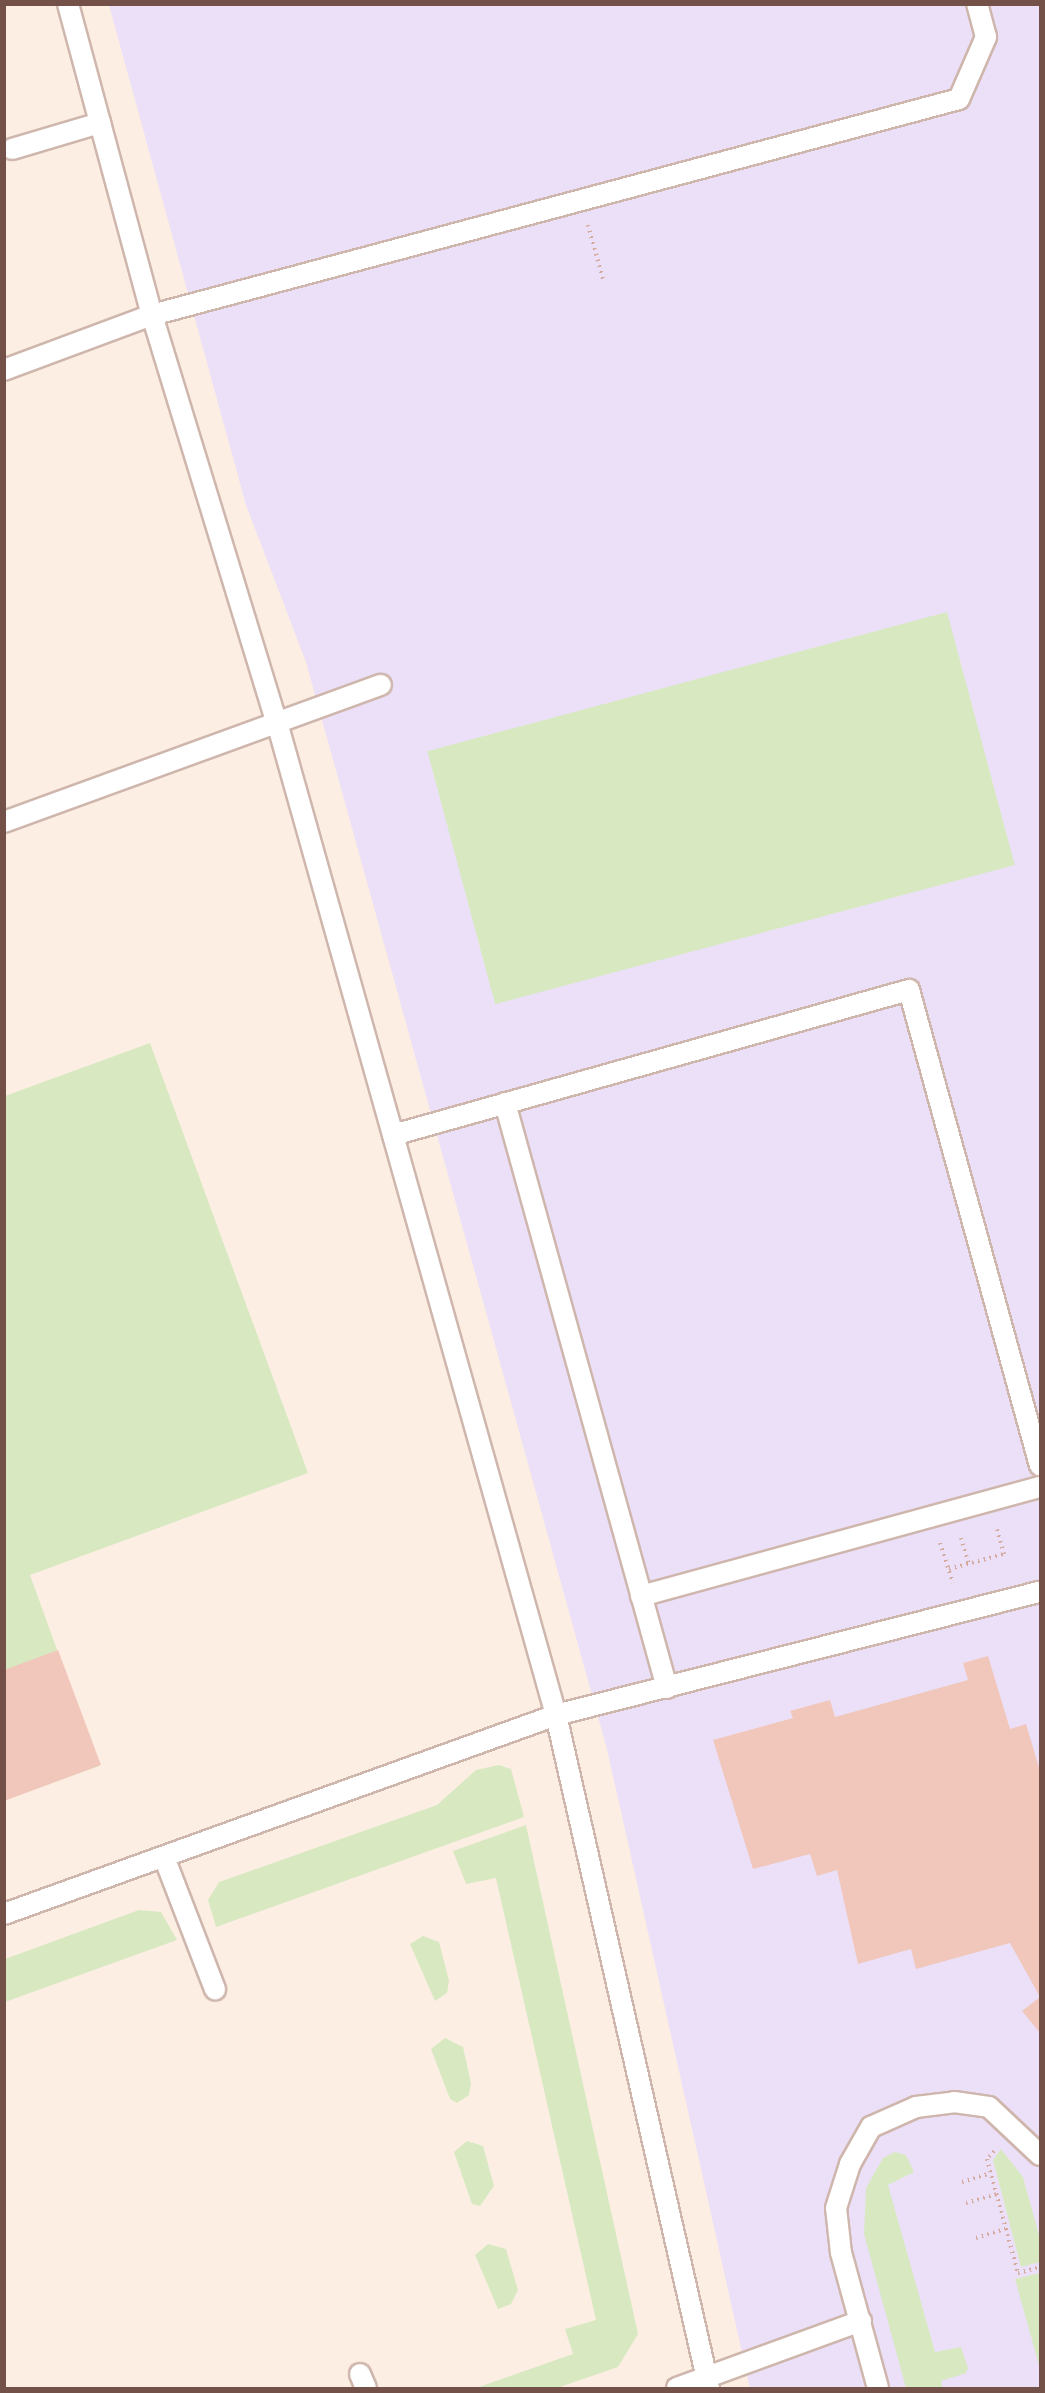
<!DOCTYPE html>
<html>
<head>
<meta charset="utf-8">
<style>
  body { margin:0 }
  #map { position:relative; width:1045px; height:2393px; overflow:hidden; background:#fceee3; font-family:Raleway,sans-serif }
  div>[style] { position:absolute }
  .education>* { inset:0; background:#ebe0f8 }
  .green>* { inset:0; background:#d8e9c2; transform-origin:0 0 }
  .building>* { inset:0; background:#f1c7bb }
  .path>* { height:4px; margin-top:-2px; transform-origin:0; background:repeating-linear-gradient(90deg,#d5aa9e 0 1.5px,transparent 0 6px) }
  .roads { filter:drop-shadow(2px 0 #cfb6ad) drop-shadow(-2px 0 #cfb6ad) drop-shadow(0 2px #cfb6ad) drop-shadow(0 -2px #cfb6ad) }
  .lane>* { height:20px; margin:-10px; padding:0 10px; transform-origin:10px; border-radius:10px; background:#fff }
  span { translate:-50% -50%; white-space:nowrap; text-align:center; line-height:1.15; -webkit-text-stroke:5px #fff2e9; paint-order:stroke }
  .frame { position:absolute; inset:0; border:6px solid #735149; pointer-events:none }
</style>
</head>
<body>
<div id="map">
  <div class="education">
    <i style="clip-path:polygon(109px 5px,1040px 5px,1040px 2388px,750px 2388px,607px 1749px,306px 662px,246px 505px)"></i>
  </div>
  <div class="green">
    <i style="left:947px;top:612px;width:262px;height:538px;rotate:75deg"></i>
    <i style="clip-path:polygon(150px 1043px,308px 1473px,30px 1575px,99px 1766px,5px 1800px,5px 1096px)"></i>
    <i style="clip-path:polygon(499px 1765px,511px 1769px,524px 1817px,216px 1927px,208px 1900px,219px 1882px,437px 1805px,476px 1770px)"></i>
    <i style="clip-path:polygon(526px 1825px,638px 2334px,618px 2367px,557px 2388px,476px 2388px,573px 2354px,565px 2329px,596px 2320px,496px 1878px,466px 1884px,453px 1851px)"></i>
    <i style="clip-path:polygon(139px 1910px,161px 1912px,177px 1940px,5px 2002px,5px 1959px)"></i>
    <i style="clip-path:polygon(423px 1936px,439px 1942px,449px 1981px,447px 1993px,435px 2001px,410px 1944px)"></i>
    <i style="clip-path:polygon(445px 2038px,463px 2047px,471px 2083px,469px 2095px,457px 2103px,450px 2099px,431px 2049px)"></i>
    <i style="clip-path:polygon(467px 2141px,483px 2146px,494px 2186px,480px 2206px,472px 2204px,454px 2152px)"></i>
    <i style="clip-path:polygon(1001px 2149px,1023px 2177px,1040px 2239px,1040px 2262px,1021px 2267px,993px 2160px)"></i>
    <i style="clip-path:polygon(895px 2152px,906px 2155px,914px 2172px,888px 2185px,935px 2352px,961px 2347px,968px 2368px,966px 2373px,941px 2381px,943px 2388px,906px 2388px,864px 2234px,866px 2188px,883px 2158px)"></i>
    <i style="clip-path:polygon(488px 2244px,506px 2249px,518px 2290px,511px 2304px,498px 2309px,475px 2255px)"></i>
    <i style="clip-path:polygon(1040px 2273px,1040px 2369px,1015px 2279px)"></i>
  </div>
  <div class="building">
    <i style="clip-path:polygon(58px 1650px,101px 1765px,4px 1801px,4px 1670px)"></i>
    <i style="clip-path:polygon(988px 1656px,1010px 1729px,1026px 1724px,1040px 1771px,1040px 2033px,1022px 2011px,1040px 1997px,1010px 1943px,916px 1969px,911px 1949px,858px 1964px,837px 1870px,817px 1876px,810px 1854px,753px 1869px,713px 1740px,793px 1718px,790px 1711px,830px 1700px,835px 1717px,968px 1680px,963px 1663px)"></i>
  </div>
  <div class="path">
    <i style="left:588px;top:225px;width:56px;rotate:74.5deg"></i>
    <i style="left:961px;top:1538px;width:27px;rotate:73deg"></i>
    <i style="left:940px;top:1543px;width:42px;rotate:72deg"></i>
    <i style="left:949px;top:1569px;width:57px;rotate:-15.3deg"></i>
    <i style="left:1004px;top:1554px;width:29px;rotate:-106deg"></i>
    <i style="left:994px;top:2151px;width:11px;rotate:131deg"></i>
    <i style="left:987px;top:2159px;width:118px;rotate:74.8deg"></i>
    <i style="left:1018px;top:2273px;width:23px;rotate:-15deg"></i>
    <i style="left:962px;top:2182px;width:30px;rotate:-17deg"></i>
    <i style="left:966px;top:2203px;width:32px;rotate:-16deg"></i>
    <i style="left:976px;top:2238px;width:31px;rotate:-17deg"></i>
  </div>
  <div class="roads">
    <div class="lane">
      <i style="left:68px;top:4px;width:322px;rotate:74.9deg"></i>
      <i style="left:152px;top:315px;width:835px;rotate:-14.98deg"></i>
      <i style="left:959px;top:99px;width:68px;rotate:-66.5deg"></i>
      <i style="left:986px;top:37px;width:34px;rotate:-105deg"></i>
      <i style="left:12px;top:149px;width:92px;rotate:-16.5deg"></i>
      <i style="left:4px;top:370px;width:158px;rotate:-20.4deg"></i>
      <i style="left:152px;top:315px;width:430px;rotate:73deg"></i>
      <i style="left:278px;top:726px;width:1027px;rotate:74.3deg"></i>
      <i style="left:556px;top:1715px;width:690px;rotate:77.19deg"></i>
      <i style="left:4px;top:822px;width:401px;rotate:-20deg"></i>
      <i style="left:505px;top:1103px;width:607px;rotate:74.52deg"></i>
      <i style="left:393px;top:1135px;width:536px;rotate:-15.7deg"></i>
      <i style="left:909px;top:990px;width:493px;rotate:74.6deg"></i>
      <i style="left:641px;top:1596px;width:414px;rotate:-15.3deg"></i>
      <i style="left:164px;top:1857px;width:142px;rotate:68.9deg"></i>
      <i style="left:4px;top:1914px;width:587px;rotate:-19.82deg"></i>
      <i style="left:556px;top:1715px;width:499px;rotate:-14.3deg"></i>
      <i style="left:360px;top:2374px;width:15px;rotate:67deg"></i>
      <i style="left:677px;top:2388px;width:196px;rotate:-20deg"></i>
      <i style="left:878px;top:2388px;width:140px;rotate:-105.3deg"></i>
      <i style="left:841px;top:2253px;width:45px;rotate:-96.3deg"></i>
      <i style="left:836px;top:2208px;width:46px;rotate:-72.3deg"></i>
      <i style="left:850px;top:2164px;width:43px;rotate:-60.4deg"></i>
      <i style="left:871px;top:2127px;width:49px;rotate:-24deg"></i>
      <i style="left:916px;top:2107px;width:38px;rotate:-7deg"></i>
      <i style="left:954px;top:2102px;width:35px;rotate:8deg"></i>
      <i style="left:989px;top:2107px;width:70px;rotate:43.3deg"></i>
    </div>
  </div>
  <div class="frame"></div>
</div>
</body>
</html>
